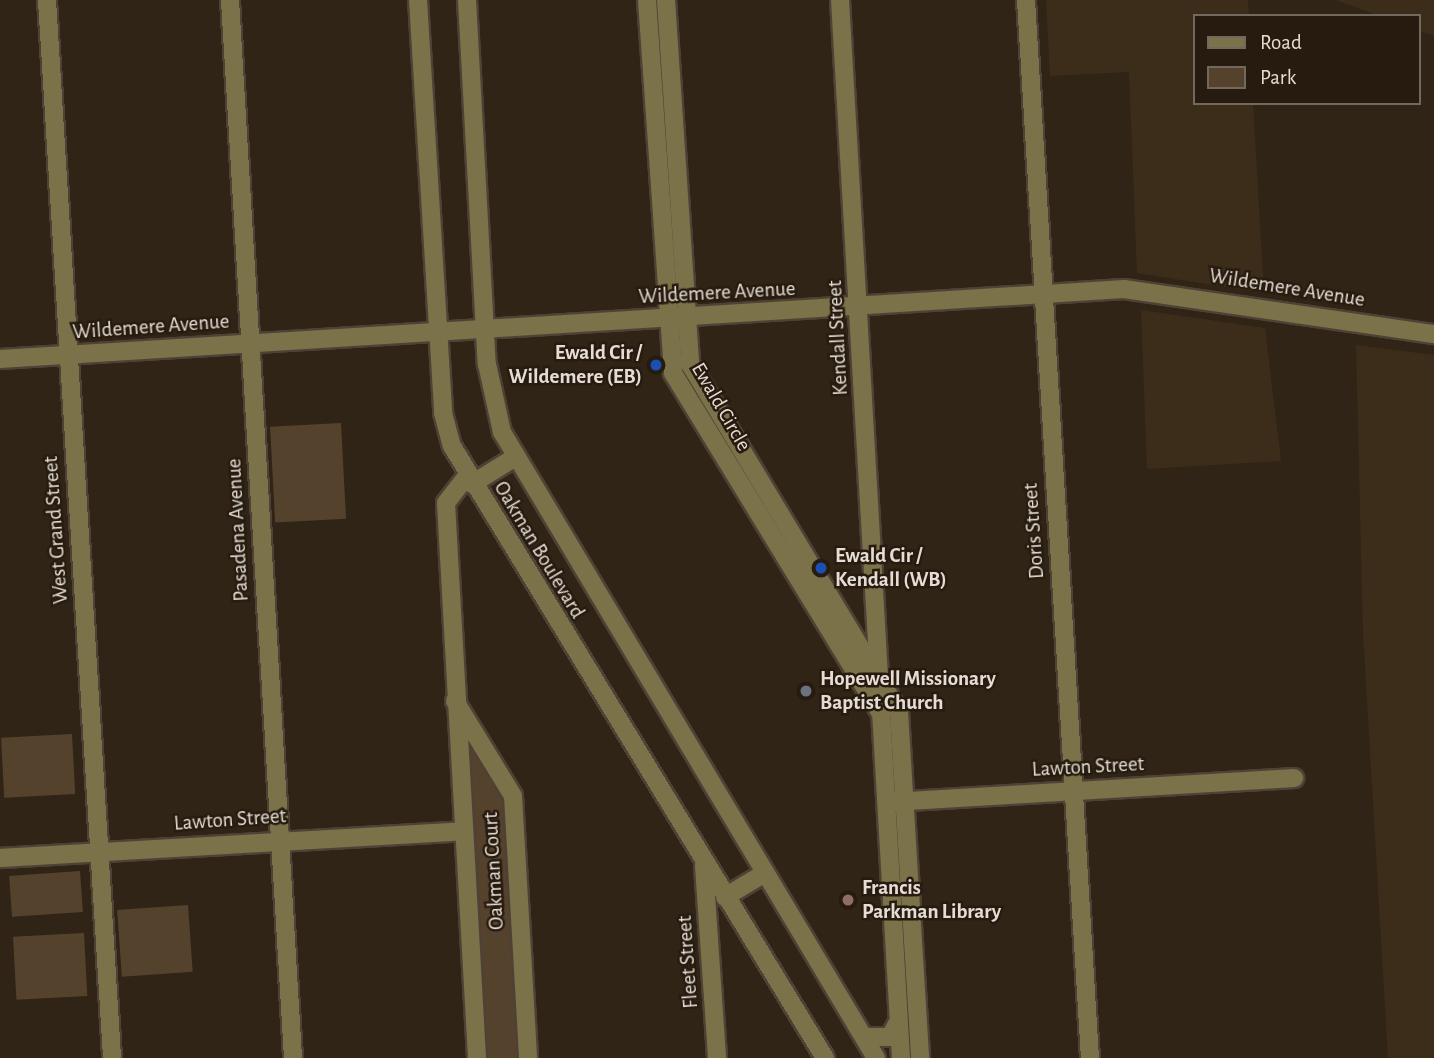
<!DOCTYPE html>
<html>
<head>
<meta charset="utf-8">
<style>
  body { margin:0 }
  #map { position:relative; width:1434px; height:1058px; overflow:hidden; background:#302417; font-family:"Alegreya Sans",sans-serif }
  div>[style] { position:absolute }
  .built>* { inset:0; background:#3c2d1b }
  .green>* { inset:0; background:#55422d; transform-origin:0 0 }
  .roads { filter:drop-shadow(2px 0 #4d4235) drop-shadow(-2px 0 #4d4235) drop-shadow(0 2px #4d4235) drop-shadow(0 -2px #4d4235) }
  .minor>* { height:18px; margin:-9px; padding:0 9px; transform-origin:9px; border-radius:9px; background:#7b724a }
  .dots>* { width:19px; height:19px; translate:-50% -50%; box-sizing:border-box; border:4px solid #261b0e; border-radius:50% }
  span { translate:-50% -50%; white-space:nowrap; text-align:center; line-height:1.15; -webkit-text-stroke:5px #261b0e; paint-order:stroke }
  .street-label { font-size:21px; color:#e5ddd5 }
  .poi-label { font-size:21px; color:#e5ddd5; font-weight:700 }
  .right { translate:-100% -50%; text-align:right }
  .left { translate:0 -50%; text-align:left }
  .legend { position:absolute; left:1193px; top:14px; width:228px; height:91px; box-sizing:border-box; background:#261b0e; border:2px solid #72695e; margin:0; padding:9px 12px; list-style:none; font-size:21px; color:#e5ddd5 }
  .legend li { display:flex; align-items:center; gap:14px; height:35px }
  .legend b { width:35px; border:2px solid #72695e }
</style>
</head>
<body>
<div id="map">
  <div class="built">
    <i style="clip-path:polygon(1046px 0,1248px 0,1249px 16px,1194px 16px,1194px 103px,1253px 103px,1264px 293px,1137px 273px,1129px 72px,1050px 76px)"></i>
    <i style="clip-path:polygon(1336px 0,1434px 0,1434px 36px,1418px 30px,1418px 16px,1379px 16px)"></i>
    <i style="clip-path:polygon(1141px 310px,1265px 328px,1281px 461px,1147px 469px)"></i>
    <i style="clip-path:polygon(1356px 345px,1434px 355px,1434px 1058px,1388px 1058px,1363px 632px)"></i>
  </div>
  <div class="green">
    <i style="left:341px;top:423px;width:96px;height:71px;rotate:87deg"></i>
    <i style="left:72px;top:734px;width:60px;height:71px;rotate:87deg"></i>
    <i style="clip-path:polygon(475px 741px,507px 804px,523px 1058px,483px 1058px,465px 745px)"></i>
    <i style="left:80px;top:871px;width:41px;height:71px;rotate:86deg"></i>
    <i style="left:188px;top:905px;width:67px;height:71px;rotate:86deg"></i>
    <i style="left:84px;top:933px;width:63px;height:71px;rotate:87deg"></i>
  </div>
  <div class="roads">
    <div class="minor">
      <i style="left:47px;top:0;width:1060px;rotate:86.48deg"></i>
      <i style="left:230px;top:0;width:1060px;rotate:86.59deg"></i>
      <i style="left:418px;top:0;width:414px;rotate:86.5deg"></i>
      <i style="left:443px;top:413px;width:34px;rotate:75deg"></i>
      <i style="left:452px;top:446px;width:717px;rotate:58.64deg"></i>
      <i style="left:467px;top:0;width:365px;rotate:86.9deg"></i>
      <i style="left:487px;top:364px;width:70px;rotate:77.6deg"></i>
      <i style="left:502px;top:432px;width:729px;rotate:59.14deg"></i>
      <i style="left:647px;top:0;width:374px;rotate:86deg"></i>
      <i style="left:673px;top:373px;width:396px;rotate:58.6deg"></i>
      <i style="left:666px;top:0;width:365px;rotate:86.2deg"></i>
      <i style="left:690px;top:364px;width:406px;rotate:59deg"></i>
      <i style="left:899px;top:712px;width:347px;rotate:86.5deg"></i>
      <i style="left:840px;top:0;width:1060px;rotate:86.7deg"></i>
      <i style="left:1026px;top:0;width:1060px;rotate:86.54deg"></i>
      <i style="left:0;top:359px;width:1126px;rotate:-3.56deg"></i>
      <i style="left:1124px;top:289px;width:313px;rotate:8.3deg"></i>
      <i style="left:467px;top:476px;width:34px;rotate:128deg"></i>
      <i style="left:446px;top:503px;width:556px;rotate:86.8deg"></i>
      <i style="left:472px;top:484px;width:49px;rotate:-31.8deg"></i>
      <i style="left:455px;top:701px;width:111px;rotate:58.6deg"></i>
      <i style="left:513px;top:796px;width:262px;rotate:86.7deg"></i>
      <i style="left:892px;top:802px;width:403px;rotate:-3.4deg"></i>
      <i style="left:0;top:858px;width:464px;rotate:-3.3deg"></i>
      <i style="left:704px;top:866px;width:192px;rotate:86.1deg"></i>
      <i style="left:725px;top:897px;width:47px;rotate:-31deg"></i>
      <i style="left:864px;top:1037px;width:26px"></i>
      <i style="left:890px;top:1037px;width:17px;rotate:-62deg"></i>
    </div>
  </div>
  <div class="dots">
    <i style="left:656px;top:365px;background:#1a4fb4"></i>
    <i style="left:821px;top:568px;background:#1a4fb4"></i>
    <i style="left:806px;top:691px;background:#6b7280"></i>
    <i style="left:848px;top:900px;background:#8d6e63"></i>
  </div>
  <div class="street-label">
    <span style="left:1287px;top:288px;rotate:9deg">Wildemere Avenue</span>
    <span style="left:717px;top:293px;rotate:-3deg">Wildemere Avenue</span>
    <span style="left:151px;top:327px;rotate:-4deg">Wildemere Avenue</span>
    <span style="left:838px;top:338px;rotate:-93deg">Kendall Street</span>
    <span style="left:721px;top:407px;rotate:60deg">Ewald Circle</span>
    <span style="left:56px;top:530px;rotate:-94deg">West Grand Street</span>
    <span style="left:238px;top:530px;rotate:-93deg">Pasadena Avenue</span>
    <span style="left:1034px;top:531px;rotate:-94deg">Doris Street</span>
    <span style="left:539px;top:550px;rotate:59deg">Oakman Boulevard</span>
    <span style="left:1088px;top:767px;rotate:-3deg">Lawton Street</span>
    <span style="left:230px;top:820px;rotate:-4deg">Lawton Street</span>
    <span style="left:494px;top:871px;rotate:-93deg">Oakman Court</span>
    <span style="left:688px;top:962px;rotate:-94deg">Fleet Street</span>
  </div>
  <div class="poi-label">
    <span class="right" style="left:642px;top:365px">Ewald Cir /<br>Wildemere (EB)</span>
    <span class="left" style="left:835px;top:568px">Ewald Cir /<br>Kendall (WB)</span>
    <span class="left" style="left:820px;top:691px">Hopewell Missionary<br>Baptist Church</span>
    <span class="left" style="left:862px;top:900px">Francis<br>Parkman Library</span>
  </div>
  <ul class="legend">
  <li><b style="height:9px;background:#7b724a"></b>Road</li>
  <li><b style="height:19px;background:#55422d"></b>Park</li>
  </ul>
</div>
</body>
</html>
